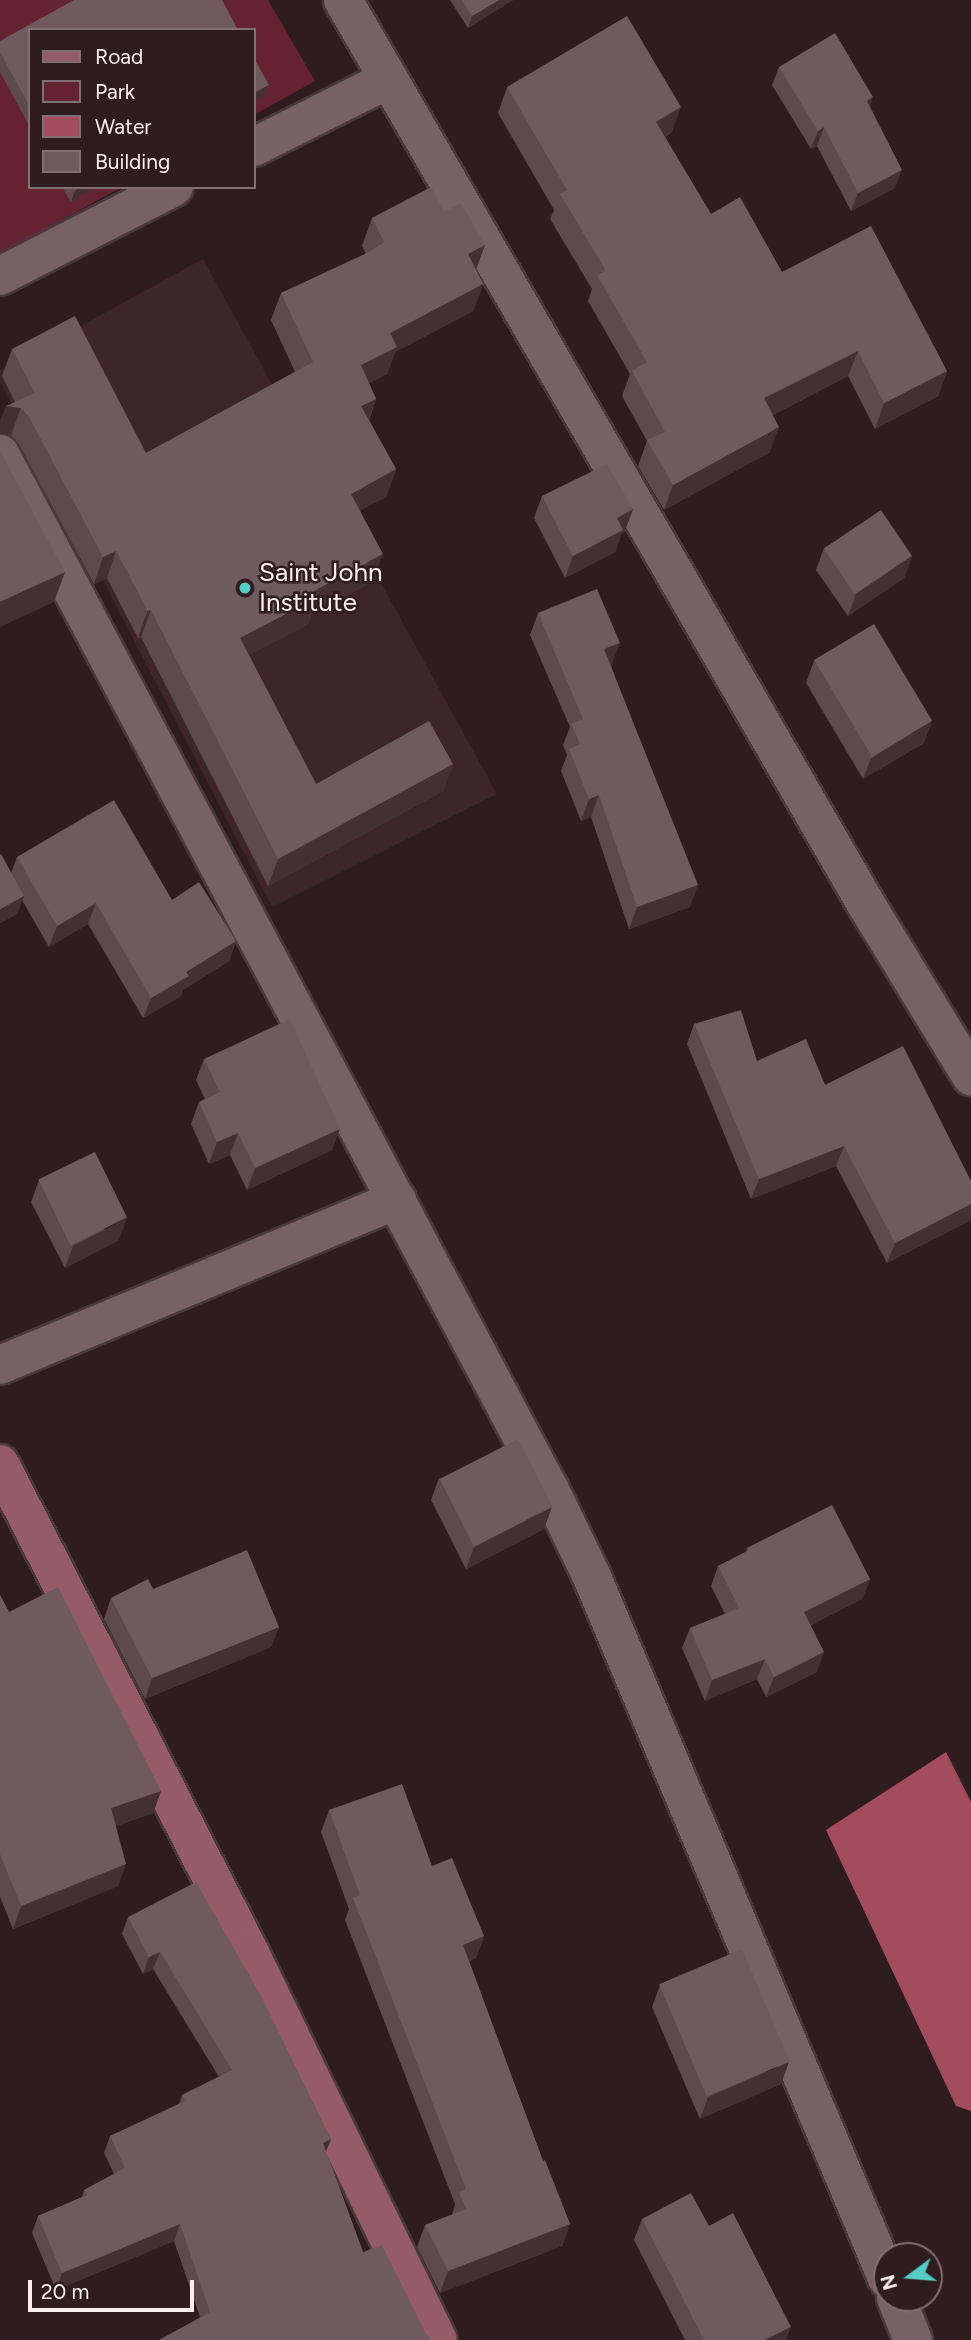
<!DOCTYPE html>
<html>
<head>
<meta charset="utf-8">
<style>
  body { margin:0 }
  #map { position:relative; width:971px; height:2340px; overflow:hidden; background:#2e1c1f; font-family:Figtree,sans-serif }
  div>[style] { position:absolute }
  .built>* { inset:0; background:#3e2529 }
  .green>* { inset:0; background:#652332 }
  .water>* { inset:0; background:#a34c5d }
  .roads { filter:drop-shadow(2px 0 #49393c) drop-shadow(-2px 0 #49393c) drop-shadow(0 2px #49393c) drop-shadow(0 -2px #49393c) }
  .street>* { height:38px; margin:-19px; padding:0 19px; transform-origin:19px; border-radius:19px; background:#786164 }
  .secondary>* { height:38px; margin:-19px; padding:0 19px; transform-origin:19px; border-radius:19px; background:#955c68 }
  .wall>* { inset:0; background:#5e494c }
  .shaded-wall>* { inset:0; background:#443033; transform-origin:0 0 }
  .building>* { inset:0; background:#6f5b5e; transform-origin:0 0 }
  .dots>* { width:19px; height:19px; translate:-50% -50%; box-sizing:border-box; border:4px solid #2e1c1f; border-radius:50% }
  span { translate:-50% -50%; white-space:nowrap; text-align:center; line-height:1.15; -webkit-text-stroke:5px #2e1c1f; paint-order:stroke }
  .poi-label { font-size:26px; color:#fceef0 }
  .left { translate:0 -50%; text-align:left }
  .legend { position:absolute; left:28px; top:28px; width:228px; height:161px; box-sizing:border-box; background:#2e1c1f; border:2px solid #807073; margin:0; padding:9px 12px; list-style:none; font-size:21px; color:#fceef0 }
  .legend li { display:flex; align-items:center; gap:14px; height:35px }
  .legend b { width:35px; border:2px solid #807073 }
  .north { position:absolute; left:873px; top:2242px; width:70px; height:70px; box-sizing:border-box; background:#2e1c1f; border:2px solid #807073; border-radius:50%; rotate:254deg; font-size:19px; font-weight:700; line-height:28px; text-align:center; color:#fceef0 }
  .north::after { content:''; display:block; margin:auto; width:24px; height:32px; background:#55cdc6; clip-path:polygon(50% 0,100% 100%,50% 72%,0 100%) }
  .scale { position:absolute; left:28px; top:2280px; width:166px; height:32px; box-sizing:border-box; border:4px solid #fceef0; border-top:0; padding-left:9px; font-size:21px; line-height:24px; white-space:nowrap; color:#fceef0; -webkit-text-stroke:5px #2e1c1f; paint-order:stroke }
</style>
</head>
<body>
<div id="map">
  <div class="built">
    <i style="clip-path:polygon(203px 259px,497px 794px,272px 907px,0 382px,0 370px)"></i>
  </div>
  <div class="green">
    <i style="clip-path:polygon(0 0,268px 0,315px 81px,254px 115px,254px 30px,30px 30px,30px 187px,122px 187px,0 254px)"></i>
  </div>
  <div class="water">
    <i style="clip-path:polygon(946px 1752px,971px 1802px,971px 2111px,956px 2106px,826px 1830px)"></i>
  </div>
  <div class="roads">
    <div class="street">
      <i style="left:343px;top:0;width:1044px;rotate:59.95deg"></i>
      <i style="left:866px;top:904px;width:202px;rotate:58.6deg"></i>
      <i style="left:254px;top:147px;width:151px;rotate:-26.7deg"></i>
      <i style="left:0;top:276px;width:195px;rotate:-27.1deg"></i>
      <i style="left:0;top:454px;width:1173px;rotate:62.04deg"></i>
      <i style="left:550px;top:1490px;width:97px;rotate:64.2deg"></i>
      <i style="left:592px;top:1577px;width:761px;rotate:67.18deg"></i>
      <i style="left:0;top:1365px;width:430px;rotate:-22.6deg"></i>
      <i style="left:896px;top:2298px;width:45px;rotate:68deg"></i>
    </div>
    <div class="secondary">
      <i style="left:0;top:1464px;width:547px;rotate:62.92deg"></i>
      <i style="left:249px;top:1951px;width:432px;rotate:64.1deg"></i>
    </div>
  </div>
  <div class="wall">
    <i style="clip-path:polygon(450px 0,513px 0,468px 28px)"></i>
    <i style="clip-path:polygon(30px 30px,30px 127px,0 72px,0 41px)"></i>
    <i style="clip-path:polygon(779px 67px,870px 107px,895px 188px,851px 211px,817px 146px,811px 149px,772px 85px)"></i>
    <i style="clip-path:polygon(507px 87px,672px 132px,665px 137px,711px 214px,782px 272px,947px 371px,938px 396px,875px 429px,848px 376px,773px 415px,770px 452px,664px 510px,638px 466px,647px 441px,622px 396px,630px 374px,588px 301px,592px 289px,550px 219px,554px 210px,498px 113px)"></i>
    <i style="clip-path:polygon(62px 187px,98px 187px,71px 202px)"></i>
    <i style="clip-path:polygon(444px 212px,485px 245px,476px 270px,483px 284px,473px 311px,395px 352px,387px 374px,369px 383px,376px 399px,369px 420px,396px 469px,386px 497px,360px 510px,373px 581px,311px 615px,308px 624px,249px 655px,316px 784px,453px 764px,443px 791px,268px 886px,141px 637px,138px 638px,107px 578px,94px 584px,19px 444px,11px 435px,15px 402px,2px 376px,12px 349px,146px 453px,295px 372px,271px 320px,281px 293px,366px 254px,362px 246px,372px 218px)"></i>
    <i style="clip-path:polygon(542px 496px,633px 509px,625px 531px,622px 533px,615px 552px,565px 578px,534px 518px)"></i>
    <i style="clip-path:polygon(824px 548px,912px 556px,904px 578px,848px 616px,816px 570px)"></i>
    <i style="clip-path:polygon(538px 613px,612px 664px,611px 665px,690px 907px,629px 929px,591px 817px,581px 821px,561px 771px,567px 755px,563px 745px,570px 727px,530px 635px)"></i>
    <i style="clip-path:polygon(814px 661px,924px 743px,863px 779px,806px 683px)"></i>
    <i style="clip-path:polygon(0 855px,11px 873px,17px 857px,172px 900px,236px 941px,229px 961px,183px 990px,181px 996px,143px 1018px,88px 924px,49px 947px,22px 900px,17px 914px,0 923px)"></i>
    <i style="clip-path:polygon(694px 1024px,757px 1061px,825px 1085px,971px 1181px,971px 1220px,887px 1263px,836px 1166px,751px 1199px,687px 1044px)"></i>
    <i style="clip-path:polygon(204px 1059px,332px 1150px,247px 1190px,230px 1155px,209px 1164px,191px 1124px,199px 1102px,205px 1099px,196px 1080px)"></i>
    <i style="clip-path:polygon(39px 1180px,119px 1240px,65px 1268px,31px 1202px)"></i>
    <i style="clip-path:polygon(439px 1478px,544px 1529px,466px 1569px,431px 1500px)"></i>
    <i style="clip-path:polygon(747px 1548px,870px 1579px,862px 1599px,811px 1625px,817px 1672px,766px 1697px,757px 1679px,705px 1701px,682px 1648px,690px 1628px,725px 1614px,711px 1586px,718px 1566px,746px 1552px)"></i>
    <i style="clip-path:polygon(153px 1589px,279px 1627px,271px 1647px,145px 1699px,104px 1619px,111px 1598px)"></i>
    <i style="clip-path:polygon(0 1595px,9px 1612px,161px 1791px,153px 1813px,116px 1826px,118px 1886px,13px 1929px,0 1897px)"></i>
    <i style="clip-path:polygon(329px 1810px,432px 1866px,484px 1936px,476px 1958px,469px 1961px,543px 2161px,570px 2224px,562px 2246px,440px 2293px,417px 2247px,425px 2225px,452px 2215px,455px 2204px,345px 1920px,349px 1909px,321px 1832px)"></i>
    <i style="clip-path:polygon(128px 1917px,331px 2139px,326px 2152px,363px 2252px,200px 2317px,174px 2241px,56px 2290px,32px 2233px,38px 2216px,82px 2197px,84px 2190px,114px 2174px,104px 2153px,110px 2136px,179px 2104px,182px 2095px,219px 2077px,153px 1969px,143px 1974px,122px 1934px)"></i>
    <i style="clip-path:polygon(660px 1985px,781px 2084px,700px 2119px,652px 2007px)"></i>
    <i style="clip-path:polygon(642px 2219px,709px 2226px,786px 2340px,685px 2340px,634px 2240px)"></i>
  </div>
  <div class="shaded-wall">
    <i style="clip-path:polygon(499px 0,513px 0,468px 28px,472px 16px)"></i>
    <i style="clip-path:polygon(269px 85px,264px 97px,254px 102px,254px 93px)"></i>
    <i style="clip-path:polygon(873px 97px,867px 116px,867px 101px)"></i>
    <i style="clip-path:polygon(681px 107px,672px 132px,647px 147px,656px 122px)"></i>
    <i style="clip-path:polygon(824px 127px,817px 146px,811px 149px,818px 131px)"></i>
    <i style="clip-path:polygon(902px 170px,895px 188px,851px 211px,858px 193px)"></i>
    <i style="clip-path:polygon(81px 187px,98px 187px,71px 202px,75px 191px)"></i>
    <i style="clip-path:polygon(485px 245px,475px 272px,468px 254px)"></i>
    <i style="clip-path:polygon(483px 284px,473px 311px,395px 352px,387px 374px,351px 392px,361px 365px,390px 333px)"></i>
    <i style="clip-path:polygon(858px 351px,848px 376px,755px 424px,764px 398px)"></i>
    <i style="clip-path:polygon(947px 371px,938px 396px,875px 429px,884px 403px)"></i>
    <i style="clip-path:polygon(376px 399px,366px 426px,361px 406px)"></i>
    <i style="clip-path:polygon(6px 406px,21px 408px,11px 435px,0 434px,0 421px)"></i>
    <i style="clip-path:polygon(779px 427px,770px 452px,664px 510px,673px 485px)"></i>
    <i style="clip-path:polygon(396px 469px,386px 497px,341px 521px,351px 494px)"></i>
    <i style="clip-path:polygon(633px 509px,625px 531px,622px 533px,615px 552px,565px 578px,573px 556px,617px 518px)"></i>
    <i style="clip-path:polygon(116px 551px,107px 578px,94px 584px,103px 557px)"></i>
    <i style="clip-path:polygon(383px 554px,373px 581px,311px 615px,308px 624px,231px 665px,240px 638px,314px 591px)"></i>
    <i style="clip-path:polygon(912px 556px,904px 578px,848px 616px,856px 594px)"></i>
    <i style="clip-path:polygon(65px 572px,54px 602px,0 627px,0 602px)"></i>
    <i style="left:151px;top:610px;width:29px;height:3px;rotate:110deg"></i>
    <i style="clip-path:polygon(620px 643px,612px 664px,596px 671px,604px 649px)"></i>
    <i style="clip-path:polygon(932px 721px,924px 743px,863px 779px,871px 758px)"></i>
    <i style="clip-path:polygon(453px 764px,443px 791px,268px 886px,278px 859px)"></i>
    <i style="clip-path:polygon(599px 795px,591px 817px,581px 821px,589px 799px)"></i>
    <i style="clip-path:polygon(698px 885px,690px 907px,629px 929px,637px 907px)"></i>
    <i style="clip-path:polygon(24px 896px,17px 914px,0 923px,0 909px)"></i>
    <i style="clip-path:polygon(96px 903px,88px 924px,49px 947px,57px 926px)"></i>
    <i style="clip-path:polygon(236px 941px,229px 961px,183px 990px,181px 996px,143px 1018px,151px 998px,186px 972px)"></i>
    <i style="clip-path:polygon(340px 1129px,332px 1150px,247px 1190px,255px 1168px)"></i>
    <i style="clip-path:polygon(238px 1133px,230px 1155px,209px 1164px,217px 1142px)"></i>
    <i style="clip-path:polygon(844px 1146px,836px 1166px,751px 1199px,759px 1179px)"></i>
    <i style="clip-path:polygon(971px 1204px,971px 1220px,887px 1263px,895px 1243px)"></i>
    <i style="clip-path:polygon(127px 1218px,119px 1240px,65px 1268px,73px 1246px)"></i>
    <i style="clip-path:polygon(552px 1507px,544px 1529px,466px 1569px,474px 1547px)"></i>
    <i style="clip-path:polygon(870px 1579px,862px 1599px,797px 1632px,804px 1612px)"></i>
    <i style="clip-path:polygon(279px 1627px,271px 1647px,145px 1699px,152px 1678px)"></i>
    <i style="clip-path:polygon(824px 1652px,817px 1672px,766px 1697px,774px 1677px)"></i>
    <i style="clip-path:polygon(765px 1659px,757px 1679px,705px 1701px,712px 1680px)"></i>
    <i style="clip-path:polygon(161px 1791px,153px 1813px,103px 1831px,111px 1808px)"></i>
    <i style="clip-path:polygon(126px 1864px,118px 1886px,13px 1929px,21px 1906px)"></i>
    <i style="clip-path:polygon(484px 1936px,476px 1958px,455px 1967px,463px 1945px)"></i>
    <i style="clip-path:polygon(160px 1952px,153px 1969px,143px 1974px,149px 1957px)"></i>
    <i style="clip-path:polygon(789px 2062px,781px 2084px,700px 2119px,708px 2097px)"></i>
    <i style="clip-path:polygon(331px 2139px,324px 2156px,323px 2143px)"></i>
    <i style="clip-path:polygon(180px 2224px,174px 2241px,56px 2290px,62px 2273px)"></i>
    <i style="clip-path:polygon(570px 2224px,562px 2246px,440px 2293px,448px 2271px)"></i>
    <i style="clip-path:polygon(791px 2327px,786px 2340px,764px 2340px)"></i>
  </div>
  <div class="building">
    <i style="clip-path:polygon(74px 0,222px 0,238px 30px,30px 30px,30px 107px,0 52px,0 41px)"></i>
    <i style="clip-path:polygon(462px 0,499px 0,472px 16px)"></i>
    <i style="clip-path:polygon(627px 16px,681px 107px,656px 122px,711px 214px,740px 197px,782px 272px,871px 226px,947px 371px,884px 403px,858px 351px,764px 398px,779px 427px,673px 485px,647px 440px,665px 432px,632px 371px,647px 362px,597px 275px,606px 271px,560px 194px,567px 190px,507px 87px)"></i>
    <i style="clip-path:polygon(835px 33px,873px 97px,867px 101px,902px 170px,858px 193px,824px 127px,818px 131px,779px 67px)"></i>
    <i style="clip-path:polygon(254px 58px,269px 85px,254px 93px)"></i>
    <i style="clip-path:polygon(431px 187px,444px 212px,461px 203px,485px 245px,468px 254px,483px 284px,390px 333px,397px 347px,361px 365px,376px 399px,361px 406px,396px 469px,351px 494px,383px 554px,314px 591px,318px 597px,240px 638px,316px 784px,429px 721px,453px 764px,278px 859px,151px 610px,148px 611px,116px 551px,103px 557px,29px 417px,21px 408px,6px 406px,35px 393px,12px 349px,75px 316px,146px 453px,313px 362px,281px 293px,369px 252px,384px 242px,372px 218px)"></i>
    <i style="clip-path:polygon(0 451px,65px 572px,0 602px)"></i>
    <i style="clip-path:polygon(607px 464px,633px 509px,617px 518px,623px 530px,573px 556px,542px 496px)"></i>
    <i style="left:881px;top:510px;width:55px;height:69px;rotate:56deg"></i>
    <i style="clip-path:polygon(597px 589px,620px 643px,604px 649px,698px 885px,637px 907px,599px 795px,589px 799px,569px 749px,580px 744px,571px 724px,583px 719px,538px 613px)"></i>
    <i style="left:874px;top:624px;width:113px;height:70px;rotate:59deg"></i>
    <i style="clip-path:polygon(114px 800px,172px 900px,199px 882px,236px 941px,186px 972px,189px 976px,151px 998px,96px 903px,57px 926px,17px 857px)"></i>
    <i style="clip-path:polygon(1px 854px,24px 896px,0 909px,0 855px)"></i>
    <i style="clip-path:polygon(741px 1010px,757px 1061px,806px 1039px,825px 1085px,903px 1046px,971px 1181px,971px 1204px,895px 1243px,844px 1146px,759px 1179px,694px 1024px)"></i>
    <i style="clip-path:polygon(290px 1019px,340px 1129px,255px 1168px,238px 1133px,217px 1142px,199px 1102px,220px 1092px,204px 1059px)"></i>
    <i style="left:95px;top:1152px;width:73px;height:63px;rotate:64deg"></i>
    <i style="left:518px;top:1439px;width:76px;height:88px;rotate:63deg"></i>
    <i style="clip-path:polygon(832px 1505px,870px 1579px,804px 1612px,824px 1652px,774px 1677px,765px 1659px,712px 1680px,690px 1628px,739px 1608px,718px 1566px,749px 1550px,747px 1548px)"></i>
    <i style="clip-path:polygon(247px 1550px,279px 1627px,152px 1678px,111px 1598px,148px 1579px,153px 1589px)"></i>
    <i style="clip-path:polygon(58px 1587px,161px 1791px,111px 1808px,126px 1864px,21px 1906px,0 1854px,0 1595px,9px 1612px)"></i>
    <i style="clip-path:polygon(402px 1784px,432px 1866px,452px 1858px,484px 1936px,463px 1945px,543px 2161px,545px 2160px,570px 2224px,448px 2271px,425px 2225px,466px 2209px,459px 2192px,466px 2189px,353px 1898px,360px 1895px,329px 1810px)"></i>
    <i style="clip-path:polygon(196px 1882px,261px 1996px,331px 2139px,323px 2143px,363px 2252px,382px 2245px,425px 2332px,431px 2340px,159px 2340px,210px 2312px,180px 2224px,62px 2273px,38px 2216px,87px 2195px,84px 2190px,125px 2168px,110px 2136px,185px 2101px,182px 2095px,232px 2070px,160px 1952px,149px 1957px,128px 1917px)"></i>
    <i style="left:742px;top:1949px;width:122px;height:90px;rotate:67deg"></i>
    <i style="clip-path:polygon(691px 2193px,709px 2226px,733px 2213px,791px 2327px,764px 2340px,704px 2340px,642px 2219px)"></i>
  </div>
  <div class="dots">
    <i style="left:245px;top:588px;background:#55cdc6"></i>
  </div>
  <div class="poi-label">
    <span class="left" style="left:259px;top:588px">Saint John<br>Institute</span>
  </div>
  <ul class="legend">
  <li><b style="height:9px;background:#955c68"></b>Road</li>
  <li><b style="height:19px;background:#652332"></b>Park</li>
  <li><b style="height:19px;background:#a34c5d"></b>Water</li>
  <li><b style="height:19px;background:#6f5b5e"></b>Building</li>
  </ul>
  <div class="north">N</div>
  <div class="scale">20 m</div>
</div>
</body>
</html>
